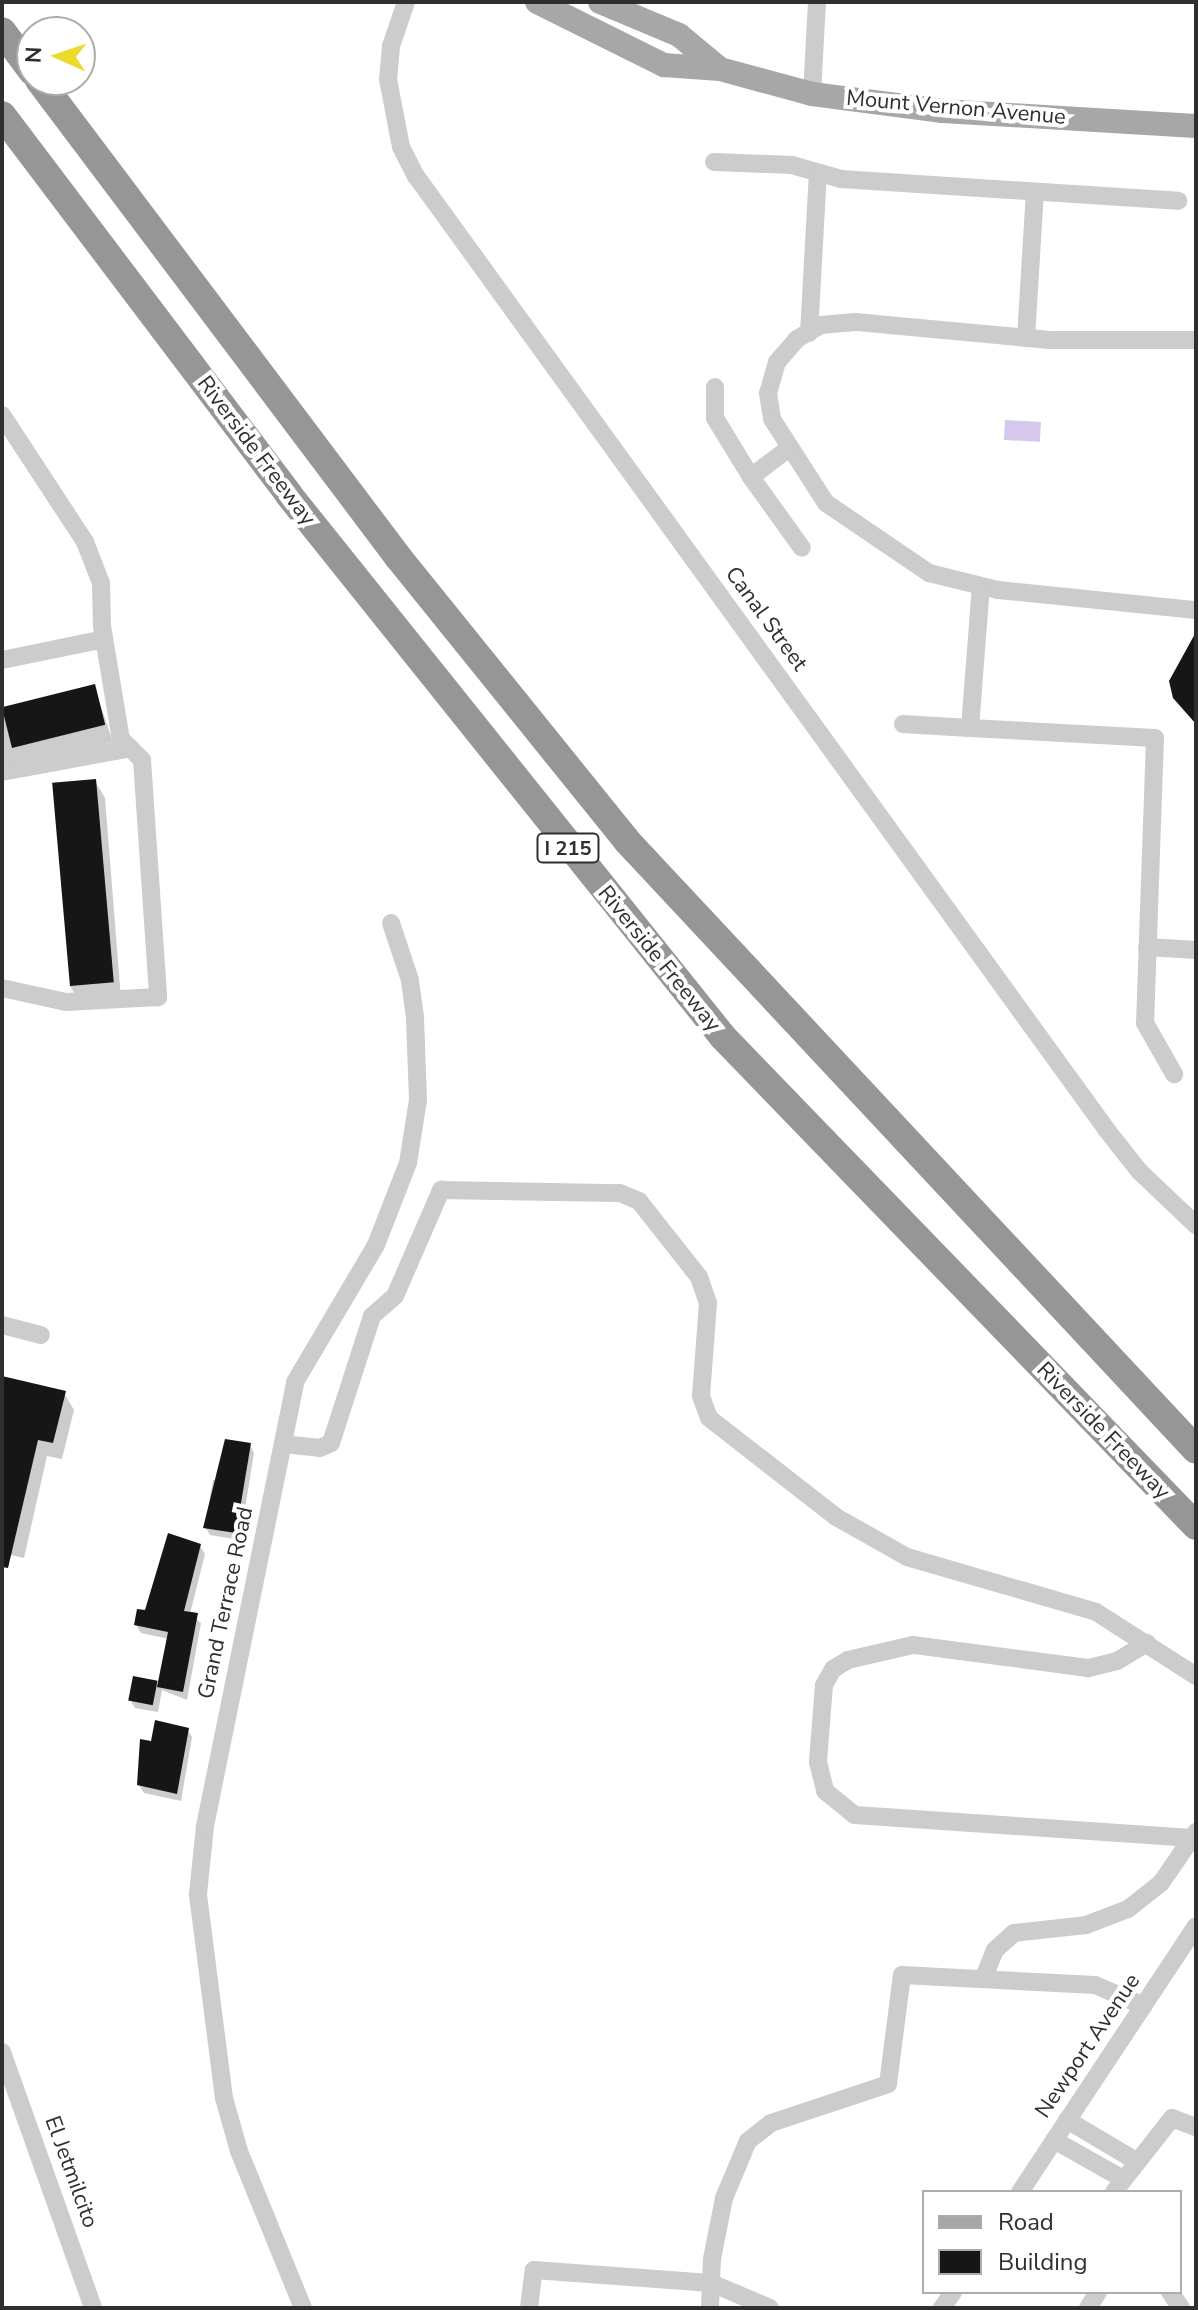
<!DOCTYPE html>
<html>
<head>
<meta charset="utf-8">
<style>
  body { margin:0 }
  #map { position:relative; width:1198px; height:2310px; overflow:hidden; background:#fff; font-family:"Nunito Sans",sans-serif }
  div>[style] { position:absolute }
  .water>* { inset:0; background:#d6c8ed; transform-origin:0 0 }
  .shadow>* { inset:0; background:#0003 }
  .building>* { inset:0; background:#161616; transform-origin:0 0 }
  .minor>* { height:18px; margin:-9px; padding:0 9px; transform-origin:9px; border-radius:9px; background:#ccc }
  .major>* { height:24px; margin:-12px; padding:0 12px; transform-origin:12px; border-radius:12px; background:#a7a7a7 }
  .highway>* { height:28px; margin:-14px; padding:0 14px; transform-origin:14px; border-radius:14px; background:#969696 }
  span { translate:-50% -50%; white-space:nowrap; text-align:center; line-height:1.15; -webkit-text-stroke:8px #fff; paint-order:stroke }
  .shield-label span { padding:2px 6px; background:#fff; border:2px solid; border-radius:6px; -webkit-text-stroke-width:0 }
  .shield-label { font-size:20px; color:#2f2f2f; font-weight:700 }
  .street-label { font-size:22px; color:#2f2f2f }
  .frame { position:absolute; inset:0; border:4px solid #2f2f2f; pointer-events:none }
  .legend { position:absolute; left:922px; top:2190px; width:260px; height:104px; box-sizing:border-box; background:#fff; border:2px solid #acacac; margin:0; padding:10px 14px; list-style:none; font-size:24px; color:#2f2f2f }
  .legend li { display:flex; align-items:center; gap:16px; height:40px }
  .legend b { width:40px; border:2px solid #acacac }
  .north { position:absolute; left:16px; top:16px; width:80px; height:80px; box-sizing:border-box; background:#fff; border:2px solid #acacac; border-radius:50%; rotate:273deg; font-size:22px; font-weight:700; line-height:32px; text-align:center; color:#2f2f2f }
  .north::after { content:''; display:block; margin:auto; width:28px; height:36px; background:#ecdb2c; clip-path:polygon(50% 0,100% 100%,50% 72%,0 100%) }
</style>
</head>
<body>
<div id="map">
  <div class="water">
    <i style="left:1005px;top:420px;width:36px;height:20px;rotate:3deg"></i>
  </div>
  <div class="shadow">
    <i style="clip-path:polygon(94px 686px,113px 742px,2px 768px,2px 708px)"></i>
    <i style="clip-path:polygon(95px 781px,105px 798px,121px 999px,80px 1003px,70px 986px)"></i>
    <i style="clip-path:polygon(2px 1378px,64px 1393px,74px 1410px,62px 1459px,47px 1456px,24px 1558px,2px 1553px)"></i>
    <i style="clip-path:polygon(250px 1445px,254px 1453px,240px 1540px,210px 1535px,205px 1527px,213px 1480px,220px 1481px)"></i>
    <i style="clip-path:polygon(200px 1546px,205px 1554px,190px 1614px,201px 1623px,187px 1700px,162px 1690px,158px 1712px,135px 1708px,130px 1700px,157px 1683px,160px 1687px,169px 1639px,141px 1633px,136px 1625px)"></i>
    <i style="clip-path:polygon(187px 1729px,192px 1737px,181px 1801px,144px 1793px,139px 1785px,152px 1744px)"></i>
  </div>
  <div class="building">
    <i style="clip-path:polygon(1196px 632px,1196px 724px,1173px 698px,1169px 681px)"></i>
    <i style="left:95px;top:684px;width:42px;height:96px;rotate:76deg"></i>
    <i style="left:96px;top:779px;width:204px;height:44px;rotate:85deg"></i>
    <i style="clip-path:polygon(2px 1376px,66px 1391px,53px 1443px,38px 1440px,8px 1568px,2px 1567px)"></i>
    <i style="clip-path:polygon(225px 1439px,251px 1443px,236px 1533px,203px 1528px)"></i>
    <i style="clip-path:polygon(168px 1533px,201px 1544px,184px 1611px,198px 1613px,183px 1692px,157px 1687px,168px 1632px,134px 1625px,137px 1609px,145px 1610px)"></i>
    <i style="left:133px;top:1676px;width:25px;height:25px;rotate:11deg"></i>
    <i style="clip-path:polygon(155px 1720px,189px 1728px,177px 1794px,137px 1785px,140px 1739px,151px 1741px)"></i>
  </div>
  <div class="minor">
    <i style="left:406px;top:2px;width:46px;rotate:108.8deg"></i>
    <i style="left:391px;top:46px;width:33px;rotate:95deg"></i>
    <i style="left:388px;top:79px;width:69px;rotate:79.2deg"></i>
    <i style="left:401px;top:147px;width:33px;rotate:63deg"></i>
    <i style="left:416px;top:176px;width:1177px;rotate:54.09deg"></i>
    <i style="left:1106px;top:1129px;width:53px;rotate:51.8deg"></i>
    <i style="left:1139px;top:1171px;width:79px;rotate:43.5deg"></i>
    <i style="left:812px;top:94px;width:92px;rotate:-86.9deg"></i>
    <i style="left:714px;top:162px;width:78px;rotate:2.2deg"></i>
    <i style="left:792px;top:165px;width:51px;rotate:15.9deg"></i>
    <i style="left:841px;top:179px;width:338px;rotate:3.7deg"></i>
    <i style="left:809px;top:333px;width:159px;rotate:-86.8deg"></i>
    <i style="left:1026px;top:338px;width:146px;rotate:-86.5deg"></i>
    <i style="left:1196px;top:340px;width:146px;rotate:180deg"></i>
    <i style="left:1050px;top:340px;width:196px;rotate:-174.7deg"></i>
    <i style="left:855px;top:322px;width:34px;rotate:175deg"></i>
    <i style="left:821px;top:325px;width:28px;rotate:150deg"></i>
    <i style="left:797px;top:339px;width:30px;rotate:131deg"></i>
    <i style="left:777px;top:362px;width:32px;rotate:106deg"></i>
    <i style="left:768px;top:393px;width:26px;rotate:81deg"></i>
    <i style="left:772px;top:419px;width:100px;rotate:57.3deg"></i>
    <i style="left:826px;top:503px;width:125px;rotate:34.2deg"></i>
    <i style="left:929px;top:573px;width:71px;rotate:13.8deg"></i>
    <i style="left:998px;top:590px;width:199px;rotate:5.8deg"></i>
    <i style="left:715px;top:387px;width:31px;rotate:90deg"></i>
    <i style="left:715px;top:418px;width:69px;rotate:58.6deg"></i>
    <i style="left:751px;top:477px;width:48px;rotate:-37.3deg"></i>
    <i style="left:2px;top:415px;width:152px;rotate:56.8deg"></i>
    <i style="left:85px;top:542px;width:44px;rotate:68.7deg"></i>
    <i style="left:101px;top:583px;width:43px;rotate:88.7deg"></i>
    <i style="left:102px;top:626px;width:115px;rotate:80.5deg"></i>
    <i style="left:121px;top:739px;width:30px;rotate:45deg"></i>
    <i style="left:142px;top:760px;width:238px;rotate:86.1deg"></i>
    <i style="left:158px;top:997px;width:92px;rotate:176.9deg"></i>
    <i style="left:66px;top:1002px;width:66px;rotate:-167.7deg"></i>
    <i style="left:751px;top:477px;width:87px;rotate:54.3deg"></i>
    <i style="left:2px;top:660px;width:104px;rotate:-11.6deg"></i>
    <i style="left:903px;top:724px;width:67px;rotate:3.4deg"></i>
    <i style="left:970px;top:728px;width:142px;rotate:-85.6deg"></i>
    <i style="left:970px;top:728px;width:185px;rotate:3.1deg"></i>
    <i style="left:1155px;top:738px;width:285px;rotate:92deg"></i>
    <i style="left:1145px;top:1023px;width:59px;rotate:60.4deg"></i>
    <i style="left:2px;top:772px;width:131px;rotate:-10.5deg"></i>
    <i style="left:1147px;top:947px;width:49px;rotate:3.5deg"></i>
    <i style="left:2px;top:1325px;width:40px;rotate:14.4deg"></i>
    <i style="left:283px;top:1444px;width:37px;rotate:6deg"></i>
    <i style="left:320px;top:1448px;width:12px;rotate:-24deg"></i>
    <i style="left:331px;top:1443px;width:133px;rotate:-72.1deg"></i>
    <i style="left:372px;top:1316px;width:30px;rotate:-41deg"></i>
    <i style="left:395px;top:1296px;width:116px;rotate:-66.5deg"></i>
    <i style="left:441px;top:1190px;width:179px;rotate:1deg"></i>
    <i style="left:620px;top:1193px;width:21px;rotate:23deg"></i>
    <i style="left:639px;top:1201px;width:97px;rotate:51.7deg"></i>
    <i style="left:699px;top:1277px;width:28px;rotate:71deg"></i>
    <i style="left:708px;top:1303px;width:93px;rotate:94.3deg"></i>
    <i style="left:701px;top:1396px;width:23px;rotate:70deg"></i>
    <i style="left:709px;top:1418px;width:161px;rotate:37.9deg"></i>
    <i style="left:836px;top:1517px;width:81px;rotate:29.4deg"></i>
    <i style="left:907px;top:1557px;width:197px;rotate:16.2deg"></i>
    <i style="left:1096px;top:1612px;width:119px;rotate:32.6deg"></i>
    <i style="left:1147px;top:1643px;width:35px;rotate:149deg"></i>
    <i style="left:1117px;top:1661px;width:30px;rotate:166deg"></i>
    <i style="left:1088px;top:1668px;width:177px;rotate:-172.5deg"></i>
    <i style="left:913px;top:1645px;width:67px;rotate:167deg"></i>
    <i style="left:848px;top:1660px;width:17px;rotate:149deg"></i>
    <i style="left:833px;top:1669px;width:18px;rotate:119deg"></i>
    <i style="left:824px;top:1685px;width:77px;rotate:94.5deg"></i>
    <i style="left:818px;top:1762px;width:30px;rotate:76deg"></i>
    <i style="left:825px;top:1791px;width:38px;rotate:39deg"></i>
    <i style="left:855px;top:1815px;width:338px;rotate:3.9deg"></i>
    <i style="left:984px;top:1977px;width:29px;rotate:-68deg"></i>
    <i style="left:995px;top:1950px;width:25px;rotate:-42deg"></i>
    <i style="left:1014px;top:1933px;width:72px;rotate:-6.3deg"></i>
    <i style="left:1086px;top:1925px;width:45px;rotate:-20.9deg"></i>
    <i style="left:1128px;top:1909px;width:42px;rotate:-38.2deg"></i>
    <i style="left:1161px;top:1883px;width:62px;rotate:-55.5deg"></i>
    <i style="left:2px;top:2052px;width:272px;rotate:70.4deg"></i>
    <i style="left:1067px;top:2120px;width:80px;rotate:30.7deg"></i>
    <i style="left:1054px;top:2140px;width:79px;rotate:29.5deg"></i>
    <i style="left:1020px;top:2192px;width:319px;rotate:-56.5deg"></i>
    <i style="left:1114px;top:2192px;width:94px;rotate:-51.9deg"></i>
    <i style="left:1172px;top:2118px;width:26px;rotate:21deg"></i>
    <i style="left:1170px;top:2292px;width:19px;rotate:55deg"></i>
    <i style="left:303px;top:2308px;width:170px;rotate:-112.2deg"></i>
    <i style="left:239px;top:2151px;width:55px;rotate:-105.8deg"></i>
    <i style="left:224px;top:2098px;width:206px;rotate:-97.3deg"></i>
    <i style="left:198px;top:1894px;width:68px;rotate:-84.1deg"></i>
    <i style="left:205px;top:1826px;width:453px;rotate:-78.5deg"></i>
    <i style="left:295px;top:1382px;width:159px;rotate:-59.4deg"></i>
    <i style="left:376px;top:1245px;width:88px;rotate:-68.7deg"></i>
    <i style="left:408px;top:1163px;width:64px;rotate:-81deg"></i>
    <i style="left:418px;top:1100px;width:83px;rotate:-92.1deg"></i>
    <i style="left:415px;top:1017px;width:37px;rotate:-98deg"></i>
    <i style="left:410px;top:980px;width:60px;rotate:-108.4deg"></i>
    <i style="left:529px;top:2308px;width:38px;rotate:-83deg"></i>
    <i style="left:534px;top:2270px;width:177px;rotate:4.2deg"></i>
    <i style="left:711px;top:2283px;width:64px;rotate:23deg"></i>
    <i style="left:710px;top:2308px;width:49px;rotate:-87.7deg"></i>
    <i style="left:712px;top:2259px;width:62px;rotate:-78.9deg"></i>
    <i style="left:724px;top:2198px;width:62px;rotate:-67.2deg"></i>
    <i style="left:748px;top:2141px;width:29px;rotate:-38deg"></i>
    <i style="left:771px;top:2123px;width:123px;rotate:-18.4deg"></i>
    <i style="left:888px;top:2084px;width:110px;rotate:-82.7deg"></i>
    <i style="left:902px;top:1975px;width:193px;rotate:3deg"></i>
    <i style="left:1095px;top:1985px;width:53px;rotate:23.2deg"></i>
    <i style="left:942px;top:2308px;width:19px;rotate:-55deg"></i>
    <i style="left:1088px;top:2308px;width:19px;rotate:-58deg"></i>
  </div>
  <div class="major">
    <i style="left:537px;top:2px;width:142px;rotate:26.4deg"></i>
    <i style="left:664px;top:65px;width:56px;rotate:4.1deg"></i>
    <i style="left:720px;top:69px;width:95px;rotate:15.2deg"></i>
    <i style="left:812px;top:94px;width:132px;rotate:7.4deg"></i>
    <i style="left:943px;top:111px;width:253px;rotate:3.4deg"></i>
    <i style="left:600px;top:2px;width:86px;rotate:22.7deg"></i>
    <i style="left:679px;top:35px;width:53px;rotate:39.7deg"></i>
  </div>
  <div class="highway">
    <i style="left:2px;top:31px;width:50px;rotate:53.1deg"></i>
    <i style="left:39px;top:80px;width:597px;rotate:53.03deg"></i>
    <i style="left:398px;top:557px;width:365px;rotate:51.1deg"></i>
    <i style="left:627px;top:841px;width:833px;rotate:46.94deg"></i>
    <i style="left:2px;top:115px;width:476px;rotate:52.9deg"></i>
    <i style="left:289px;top:495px;width:694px;rotate:51.31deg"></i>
    <i style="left:723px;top:1037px;width:680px;rotate:45.95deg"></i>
  </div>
  <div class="shield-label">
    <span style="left:568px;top:848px">I 215</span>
  </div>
  <div class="street-label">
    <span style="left:956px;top:108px;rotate:5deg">Mount Vernon Avenue</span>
    <span style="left:256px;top:451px;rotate:53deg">Riverside Freeway</span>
    <span style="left:766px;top:619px;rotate:54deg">Canal Street</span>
    <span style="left:659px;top:959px;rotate:51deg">Riverside Freeway</span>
    <span style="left:1103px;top:1431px;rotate:46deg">Riverside Freeway</span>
    <span style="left:226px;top:1603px;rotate:-78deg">Grand Terrace Road</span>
    <span style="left:1088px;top:2046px;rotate:-56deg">Newport Avenue</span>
    <span style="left:71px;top:2172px;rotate:70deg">El Jetmilcito</span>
  </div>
  <div class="frame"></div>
  <ul class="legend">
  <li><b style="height:10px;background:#a7a7a7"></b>Road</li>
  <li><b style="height:22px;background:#161616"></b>Building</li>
  </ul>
  <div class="north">N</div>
</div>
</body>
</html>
